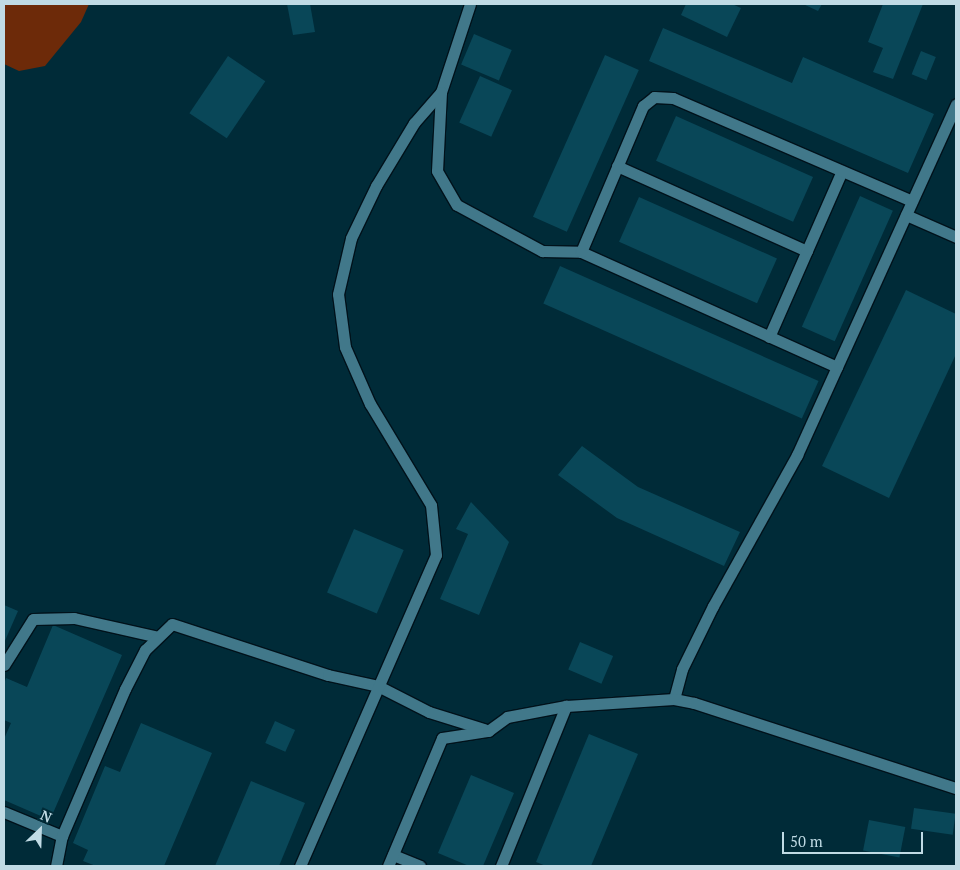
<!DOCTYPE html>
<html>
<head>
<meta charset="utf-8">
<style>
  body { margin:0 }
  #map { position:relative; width:960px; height:870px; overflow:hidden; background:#002b38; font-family:"PT Serif",serif }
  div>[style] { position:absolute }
  .green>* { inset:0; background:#6d2a09 }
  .building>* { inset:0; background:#094758; transform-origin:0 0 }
  .roads { filter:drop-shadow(1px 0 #00121b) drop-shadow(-1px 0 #00121b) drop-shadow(0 1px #00121b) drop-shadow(0 -1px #00121b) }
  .lane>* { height:11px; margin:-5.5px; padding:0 5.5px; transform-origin:5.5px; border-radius:5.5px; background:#41788a }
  span { translate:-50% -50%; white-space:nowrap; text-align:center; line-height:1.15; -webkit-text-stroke:4.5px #002b38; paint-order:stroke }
  .frame { position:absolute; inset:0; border:5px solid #c0dbe5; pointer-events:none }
  .north { position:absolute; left:15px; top:805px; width:50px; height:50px; -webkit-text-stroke:4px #002b38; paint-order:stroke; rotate:24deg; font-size:14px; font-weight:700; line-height:20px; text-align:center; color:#c0dbe5 }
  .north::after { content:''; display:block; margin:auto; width:18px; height:22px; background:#c0dbe5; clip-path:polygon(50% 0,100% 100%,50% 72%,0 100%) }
  .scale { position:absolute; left:782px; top:832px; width:141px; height:22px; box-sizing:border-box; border:2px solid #c0dbe5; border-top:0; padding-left:6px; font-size:15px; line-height:18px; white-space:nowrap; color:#c0dbe5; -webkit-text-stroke:4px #002b38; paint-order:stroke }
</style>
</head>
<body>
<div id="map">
  <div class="green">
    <i style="clip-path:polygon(4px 4px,89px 4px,81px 22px,45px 66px,19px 71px,4px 64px)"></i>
  </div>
  <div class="building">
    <i style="clip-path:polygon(287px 4px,310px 4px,315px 32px,293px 35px)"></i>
    <i style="clip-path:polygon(686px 4px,732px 4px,741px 8px,727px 37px,681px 15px)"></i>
    <i style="clip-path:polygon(803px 4px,822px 4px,818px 11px)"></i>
    <i style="clip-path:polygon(883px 4px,923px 4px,893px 79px,873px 72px,883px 48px,868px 42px)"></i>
    <i style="clip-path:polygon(663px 28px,792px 83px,803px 57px,934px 114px,908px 173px,649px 61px)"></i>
    <i style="left:474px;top:34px;width:41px;height:33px;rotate:23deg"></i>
    <i style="left:921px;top:51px;width:16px;height:25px;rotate:22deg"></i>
    <i style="left:605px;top:55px;width:37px;height:177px;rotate:24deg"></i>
    <i style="left:228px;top:56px;width:45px;height:69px;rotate:34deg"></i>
    <i style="left:480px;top:76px;width:35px;height:51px;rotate:24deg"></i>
    <i style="left:676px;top:116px;width:150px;height:49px;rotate:24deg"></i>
    <i style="left:860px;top:196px;width:36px;height:143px;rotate:24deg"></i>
    <i style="left:639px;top:197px;width:151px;height:49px;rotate:24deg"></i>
    <i style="left:560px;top:266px;width:283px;height:41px;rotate:24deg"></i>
    <i style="clip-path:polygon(906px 290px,956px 314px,956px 354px,889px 498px,822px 466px)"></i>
    <i style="clip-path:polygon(582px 446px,638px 487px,740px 532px,724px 566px,617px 518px,558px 475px)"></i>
    <i style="clip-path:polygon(471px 502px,509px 542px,479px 615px,440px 599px,468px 534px,456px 529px)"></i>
    <i style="left:354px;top:529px;width:54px;height:69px;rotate:23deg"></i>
    <i style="clip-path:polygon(4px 605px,18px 611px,4px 643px)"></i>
    <i style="clip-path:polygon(53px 625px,122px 655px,50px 820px,4px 800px,4px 739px,11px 723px,4px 720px,4px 684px,6px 678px,27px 687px)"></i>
    <i style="left:580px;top:642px;width:36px;height:30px;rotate:23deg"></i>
    <i style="left:275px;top:721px;width:22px;height:24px;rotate:24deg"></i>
    <i style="clip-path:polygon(141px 723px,212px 753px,164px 866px,96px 866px,83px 861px,88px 850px,73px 843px,105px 766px,120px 772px)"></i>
    <i style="clip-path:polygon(589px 734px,638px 754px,591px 866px,546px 866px,536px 862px)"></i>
    <i style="clip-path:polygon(471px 775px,514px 793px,483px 866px,469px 866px,438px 853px)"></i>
    <i style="clip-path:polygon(251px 781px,305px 803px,279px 866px,215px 866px)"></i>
    <i style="left:914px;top:808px;width:42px;height:21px;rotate:8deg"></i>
    <i style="left:869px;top:820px;width:37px;height:31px;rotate:11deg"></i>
  </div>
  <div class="roads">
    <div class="lane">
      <i style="left:470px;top:4px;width:93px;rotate:108.2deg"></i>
      <i style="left:441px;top:92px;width:79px;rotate:92.9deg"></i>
      <i style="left:437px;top:171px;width:39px;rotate:60deg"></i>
      <i style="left:457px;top:205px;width:97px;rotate:28.4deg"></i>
      <i style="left:542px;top:251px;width:39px;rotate:1deg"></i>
      <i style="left:617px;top:166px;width:208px;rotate:24.1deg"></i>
      <i style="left:906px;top:215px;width:55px;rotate:23.7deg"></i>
      <i style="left:769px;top:337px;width:181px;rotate:-66.3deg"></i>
      <i style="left:837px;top:367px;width:281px;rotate:-155.8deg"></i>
      <i style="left:581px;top:252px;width:159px;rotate:-67deg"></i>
      <i style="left:643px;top:106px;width:14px;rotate:-39deg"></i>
      <i style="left:654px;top:97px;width:19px;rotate:3deg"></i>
      <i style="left:673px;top:98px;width:260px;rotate:23.3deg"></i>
      <i style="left:4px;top:665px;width:54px;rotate:-57.8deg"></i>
      <i style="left:33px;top:619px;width:41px;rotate:-1.4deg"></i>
      <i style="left:74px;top:618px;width:86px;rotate:12.7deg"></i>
      <i style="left:674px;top:699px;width:31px;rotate:-75deg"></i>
      <i style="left:682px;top:669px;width:70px;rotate:-63.8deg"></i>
      <i style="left:713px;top:606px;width:173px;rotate:-60.9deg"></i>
      <i style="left:797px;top:455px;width:385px;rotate:-65.6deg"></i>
      <i style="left:4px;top:812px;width:63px;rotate:22.5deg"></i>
      <i style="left:393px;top:855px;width:29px;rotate:22deg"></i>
      <i style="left:56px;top:866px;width:31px;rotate:-79deg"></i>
      <i style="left:62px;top:836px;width:160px;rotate:-66.8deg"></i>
      <i style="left:125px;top:689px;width:44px;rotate:-62.9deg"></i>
      <i style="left:145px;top:650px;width:37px;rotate:-44deg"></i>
      <i style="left:172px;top:624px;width:164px;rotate:18.1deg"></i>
      <i style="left:328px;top:675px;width:51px;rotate:12.4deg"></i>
      <i style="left:378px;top:686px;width:57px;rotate:27deg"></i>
      <i style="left:429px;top:712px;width:58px;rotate:17.2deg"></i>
      <i style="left:300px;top:866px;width:339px;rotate:-66.4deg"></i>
      <i style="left:436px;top:555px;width:50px;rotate:-95.7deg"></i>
      <i style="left:431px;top:505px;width:118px;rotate:-121.1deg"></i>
      <i style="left:370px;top:404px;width:62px;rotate:-113.7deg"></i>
      <i style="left:345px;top:347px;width:53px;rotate:-97.5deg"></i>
      <i style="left:338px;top:294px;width:57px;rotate:-76.9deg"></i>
      <i style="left:351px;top:238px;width:58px;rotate:-64.3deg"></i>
      <i style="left:376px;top:186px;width:74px;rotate:-58.9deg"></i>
      <i style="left:414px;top:123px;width:41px;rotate:-48.9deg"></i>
      <i style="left:388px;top:866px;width:139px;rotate:-67.1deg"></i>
      <i style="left:442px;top:738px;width:47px;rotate:-8.7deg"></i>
      <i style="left:488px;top:731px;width:24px;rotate:-36deg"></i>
      <i style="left:507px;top:717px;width:60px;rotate:-10.6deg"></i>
      <i style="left:566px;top:706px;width:108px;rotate:-3.7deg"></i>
      <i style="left:674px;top:699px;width:20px;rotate:11deg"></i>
      <i style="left:694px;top:703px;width:275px;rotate:18deg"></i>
      <i style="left:501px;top:866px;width:173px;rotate:-67.9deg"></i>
    </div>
  </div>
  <div class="frame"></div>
  <div class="north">N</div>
  <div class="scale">50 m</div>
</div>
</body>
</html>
